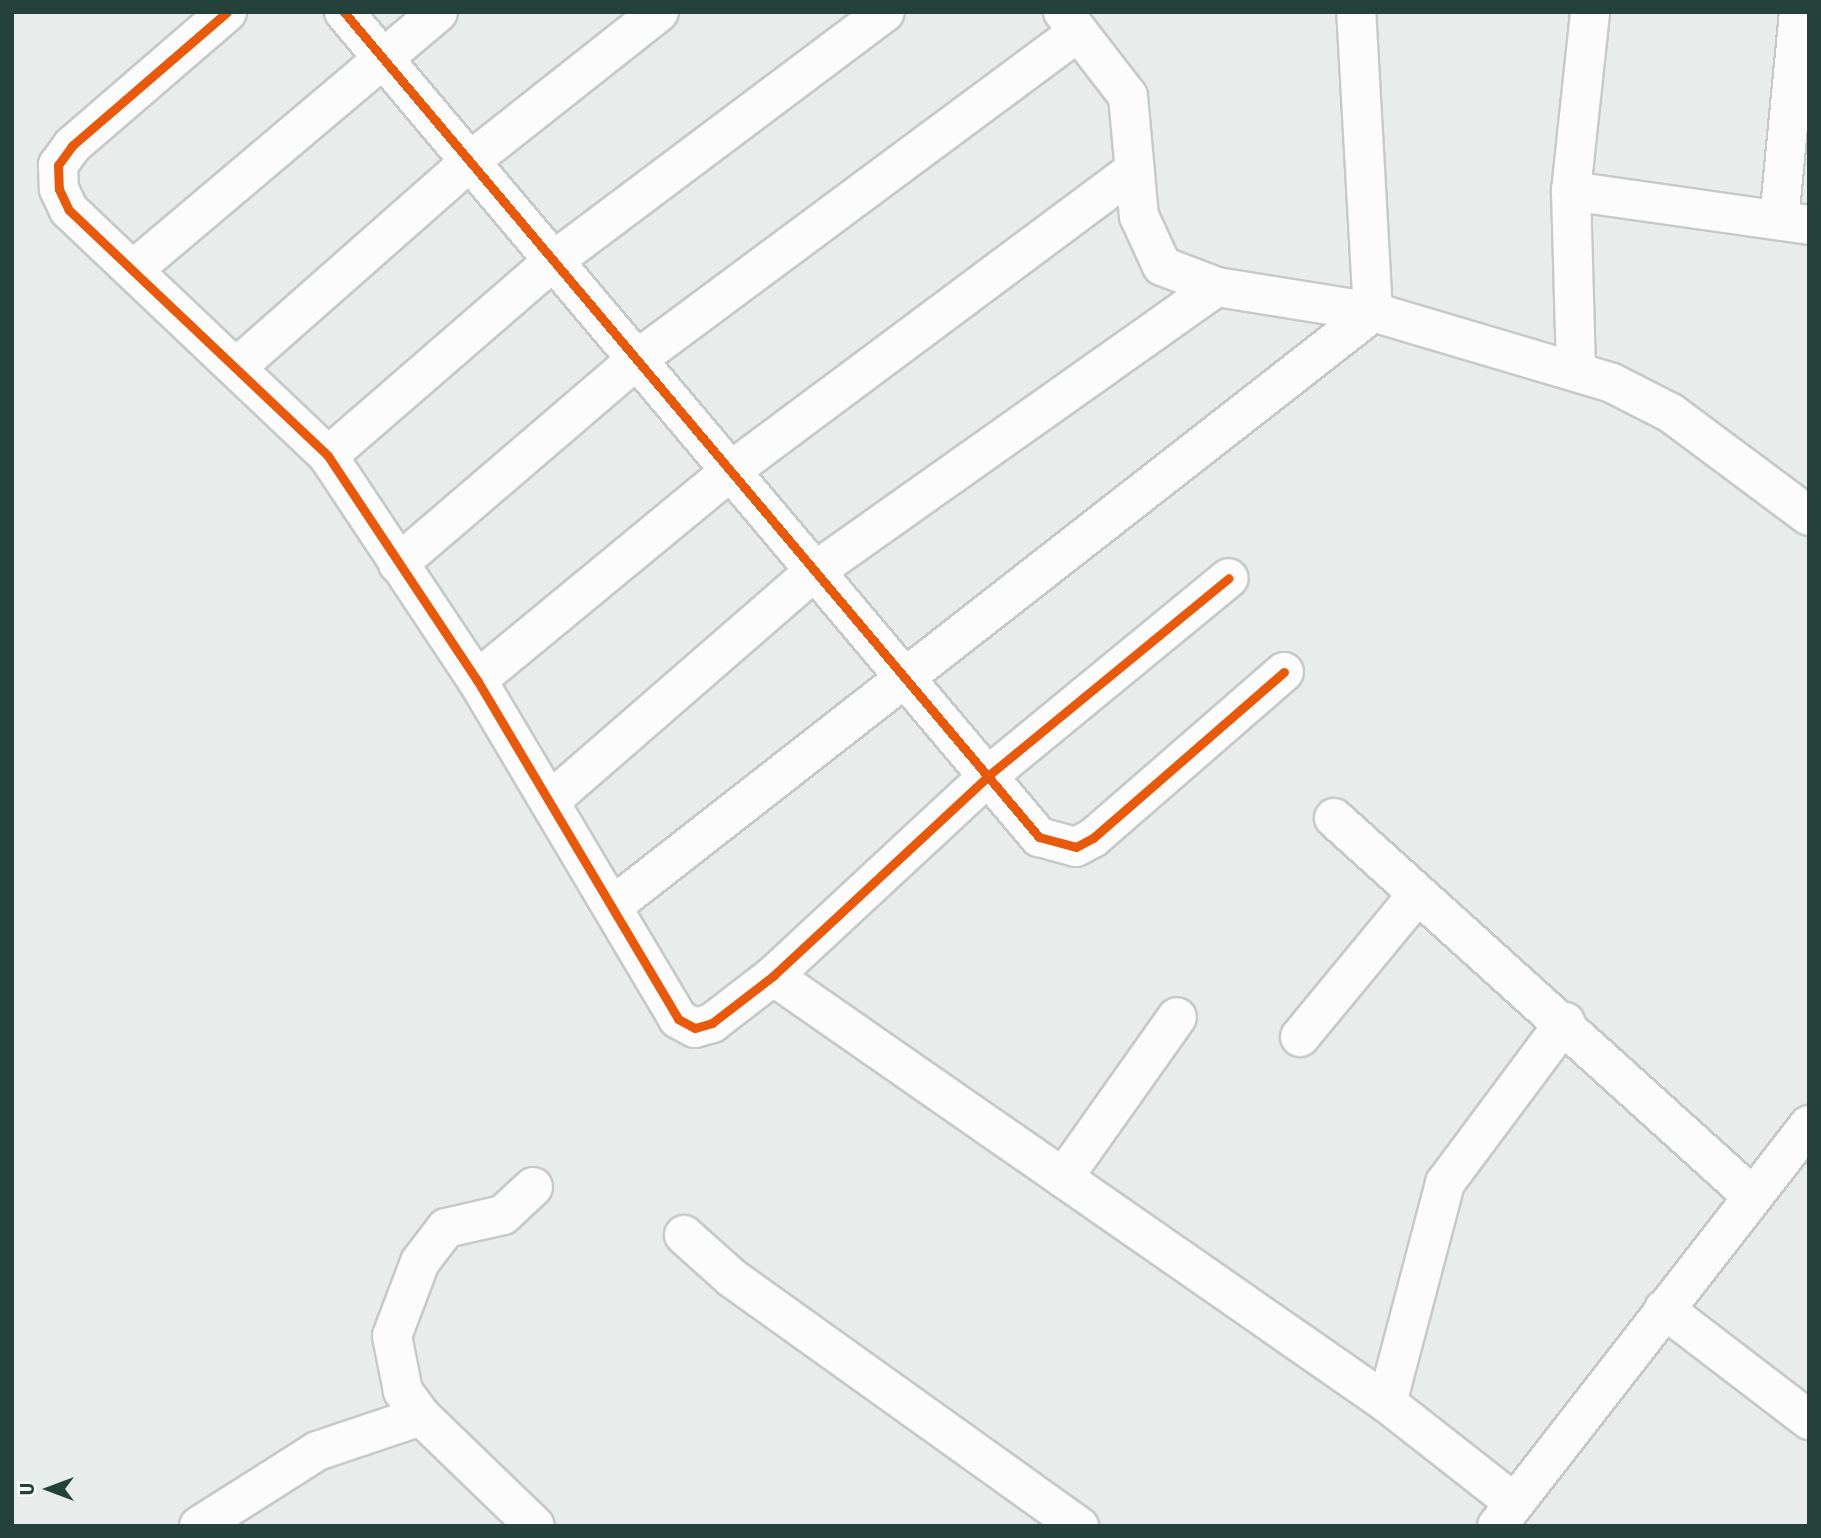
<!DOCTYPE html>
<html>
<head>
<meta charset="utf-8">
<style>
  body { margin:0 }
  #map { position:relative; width:1821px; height:1538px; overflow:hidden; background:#e8edeb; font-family:"Fira Sans",sans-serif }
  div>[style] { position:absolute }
  .roads { filter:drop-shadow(2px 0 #c5cac8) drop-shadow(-2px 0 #c5cac8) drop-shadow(0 2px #c5cac8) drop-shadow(0 -2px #c5cac8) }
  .minor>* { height:38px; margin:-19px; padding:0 19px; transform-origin:19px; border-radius:19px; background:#fcfcfc }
  .tertiary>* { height:38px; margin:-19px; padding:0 19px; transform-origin:19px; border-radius:19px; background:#fcfcfc }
  .cycleway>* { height:9px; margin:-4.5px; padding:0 4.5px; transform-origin:4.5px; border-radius:4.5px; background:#e8590c }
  span { translate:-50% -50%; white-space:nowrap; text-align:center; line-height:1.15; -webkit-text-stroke:5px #f7fbf9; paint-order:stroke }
  .frame { position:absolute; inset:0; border:14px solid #24423a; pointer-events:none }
  .north { position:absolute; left:14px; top:1454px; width:70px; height:70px; -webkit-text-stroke:5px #f7fbf9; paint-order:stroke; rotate:270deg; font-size:19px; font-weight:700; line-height:28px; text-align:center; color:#24423a }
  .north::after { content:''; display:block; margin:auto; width:24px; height:32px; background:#24423a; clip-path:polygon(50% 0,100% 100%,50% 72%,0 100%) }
</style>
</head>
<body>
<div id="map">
  <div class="roads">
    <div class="minor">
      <i style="left:227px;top:12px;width:205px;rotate:139.2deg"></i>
      <i style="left:72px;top:146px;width:24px;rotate:126deg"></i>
      <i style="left:58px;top:165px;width:24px;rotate:88deg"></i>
      <i style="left:59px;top:189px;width:23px;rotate:65deg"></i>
      <i style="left:69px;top:210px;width:357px;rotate:43.5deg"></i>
      <i style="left:328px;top:456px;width:269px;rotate:56.4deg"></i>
      <i style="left:477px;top:680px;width:394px;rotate:59.3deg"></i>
      <i style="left:678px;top:1019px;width:19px;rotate:28deg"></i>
      <i style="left:695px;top:1028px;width:18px;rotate:-16deg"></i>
      <i style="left:712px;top:1023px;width:77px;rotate:-37.6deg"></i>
      <i style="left:773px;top:976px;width:295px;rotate:-42.9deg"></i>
      <i style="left:989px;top:775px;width:310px;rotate:-39.4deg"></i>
      <i style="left:344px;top:12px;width:1079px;rotate:49.89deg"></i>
      <i style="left:1039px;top:837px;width:38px;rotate:15deg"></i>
      <i style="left:1076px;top:847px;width:19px;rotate:-28deg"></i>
      <i style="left:1093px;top:838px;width:253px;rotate:-41deg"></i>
      <i style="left:1063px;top:12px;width:106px;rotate:52.3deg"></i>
      <i style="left:1128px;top:96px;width:121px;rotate:84.8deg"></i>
      <i style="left:1139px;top:216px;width:55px;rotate:65.3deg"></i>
      <i style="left:1162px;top:266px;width:59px;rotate:20.9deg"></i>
      <i style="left:1217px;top:287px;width:158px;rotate:9.1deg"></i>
      <i style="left:1373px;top:312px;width:249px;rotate:16.5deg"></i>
      <i style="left:1612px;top:383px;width:66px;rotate:27deg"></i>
      <i style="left:1671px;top:413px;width:172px;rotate:36.7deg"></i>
      <i style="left:1571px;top:191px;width:240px;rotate:8.1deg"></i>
      <i style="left:1779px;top:220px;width:209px;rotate:-84.5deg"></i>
      <i style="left:133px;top:270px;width:399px;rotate:-40.2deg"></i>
      <i style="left:238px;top:366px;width:308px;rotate:-41.4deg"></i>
      <i style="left:469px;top:162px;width:242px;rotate:-38.3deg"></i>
      <i style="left:1576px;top:370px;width:179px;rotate:-91.6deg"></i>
      <i style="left:1571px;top:191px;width:180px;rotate:-83.9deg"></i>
      <i style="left:328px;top:456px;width:296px;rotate:-40.9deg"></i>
      <i style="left:552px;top:262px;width:416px;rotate:-36.9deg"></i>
      <i style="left:398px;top:564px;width:312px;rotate:-40.6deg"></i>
      <i style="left:635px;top:361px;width:552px;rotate:-36.6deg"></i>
      <i style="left:477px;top:680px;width:325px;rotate:-39.5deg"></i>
      <i style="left:728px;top:473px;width:505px;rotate:-36.71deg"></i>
      <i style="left:550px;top:801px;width:346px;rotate:-41deg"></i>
      <i style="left:811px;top:574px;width:497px;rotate:-35.3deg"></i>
      <i style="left:1334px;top:818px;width:562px;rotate:42.12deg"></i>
      <i style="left:614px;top:905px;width:963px;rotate:-38deg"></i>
      <i style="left:1373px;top:312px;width:300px;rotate:-93.2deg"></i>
      <i style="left:773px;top:976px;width:748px;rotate:34.82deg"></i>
      <i style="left:1387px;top:1403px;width:159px;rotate:38.1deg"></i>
      <i style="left:1300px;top:1037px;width:184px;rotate:-50.5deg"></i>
      <i style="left:1063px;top:1178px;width:197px;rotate:-54.7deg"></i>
      <i style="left:684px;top:1235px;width:64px;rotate:41.9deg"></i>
      <i style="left:732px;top:1278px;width:427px;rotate:35.6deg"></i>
      <i style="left:1664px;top:1309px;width:183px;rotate:37.4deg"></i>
      <i style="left:1387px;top:1403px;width:228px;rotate:-75.2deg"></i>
      <i style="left:1445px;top:1183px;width:201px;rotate:-53.3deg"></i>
      <i style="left:421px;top:1416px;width:31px;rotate:-126deg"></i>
      <i style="left:403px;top:1391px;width:56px;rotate:-101.3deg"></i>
      <i style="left:392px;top:1336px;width:79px;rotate:-69.3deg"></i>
      <i style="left:420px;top:1262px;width:43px;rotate:-52.6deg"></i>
      <i style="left:446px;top:1228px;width:58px;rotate:-12.8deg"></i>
      <i style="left:503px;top:1215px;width:41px;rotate:-43deg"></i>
      <i style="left:199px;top:1526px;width:140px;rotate:-32.4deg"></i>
      <i style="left:317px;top:1451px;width:110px;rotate:-18.6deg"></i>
      <i style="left:421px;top:1416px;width:158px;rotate:44deg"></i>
    </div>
    <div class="tertiary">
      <i style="left:1497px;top:1526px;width:508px;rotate:-52.12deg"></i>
    </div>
  </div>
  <div class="cycleway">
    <i style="left:227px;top:12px;width:205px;rotate:139.2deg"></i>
    <i style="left:72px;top:146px;width:24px;rotate:126deg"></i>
    <i style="left:58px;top:165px;width:24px;rotate:88deg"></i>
    <i style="left:59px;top:189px;width:23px;rotate:65deg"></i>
    <i style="left:69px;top:210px;width:357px;rotate:43.5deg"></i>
    <i style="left:328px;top:456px;width:269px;rotate:56.4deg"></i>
    <i style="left:477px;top:680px;width:394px;rotate:59.3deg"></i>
    <i style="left:678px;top:1019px;width:19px;rotate:28deg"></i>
    <i style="left:695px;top:1028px;width:18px;rotate:-16deg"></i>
    <i style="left:712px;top:1023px;width:77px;rotate:-37.6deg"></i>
    <i style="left:773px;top:976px;width:295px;rotate:-42.9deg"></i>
    <i style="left:989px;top:775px;width:310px;rotate:-39.4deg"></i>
    <i style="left:344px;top:12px;width:1079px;rotate:49.89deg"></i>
    <i style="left:1039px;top:837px;width:38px;rotate:15deg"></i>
    <i style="left:1076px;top:847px;width:19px;rotate:-28deg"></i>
    <i style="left:1093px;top:838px;width:253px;rotate:-41deg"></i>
  </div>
  <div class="frame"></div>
  <div class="north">U</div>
</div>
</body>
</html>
